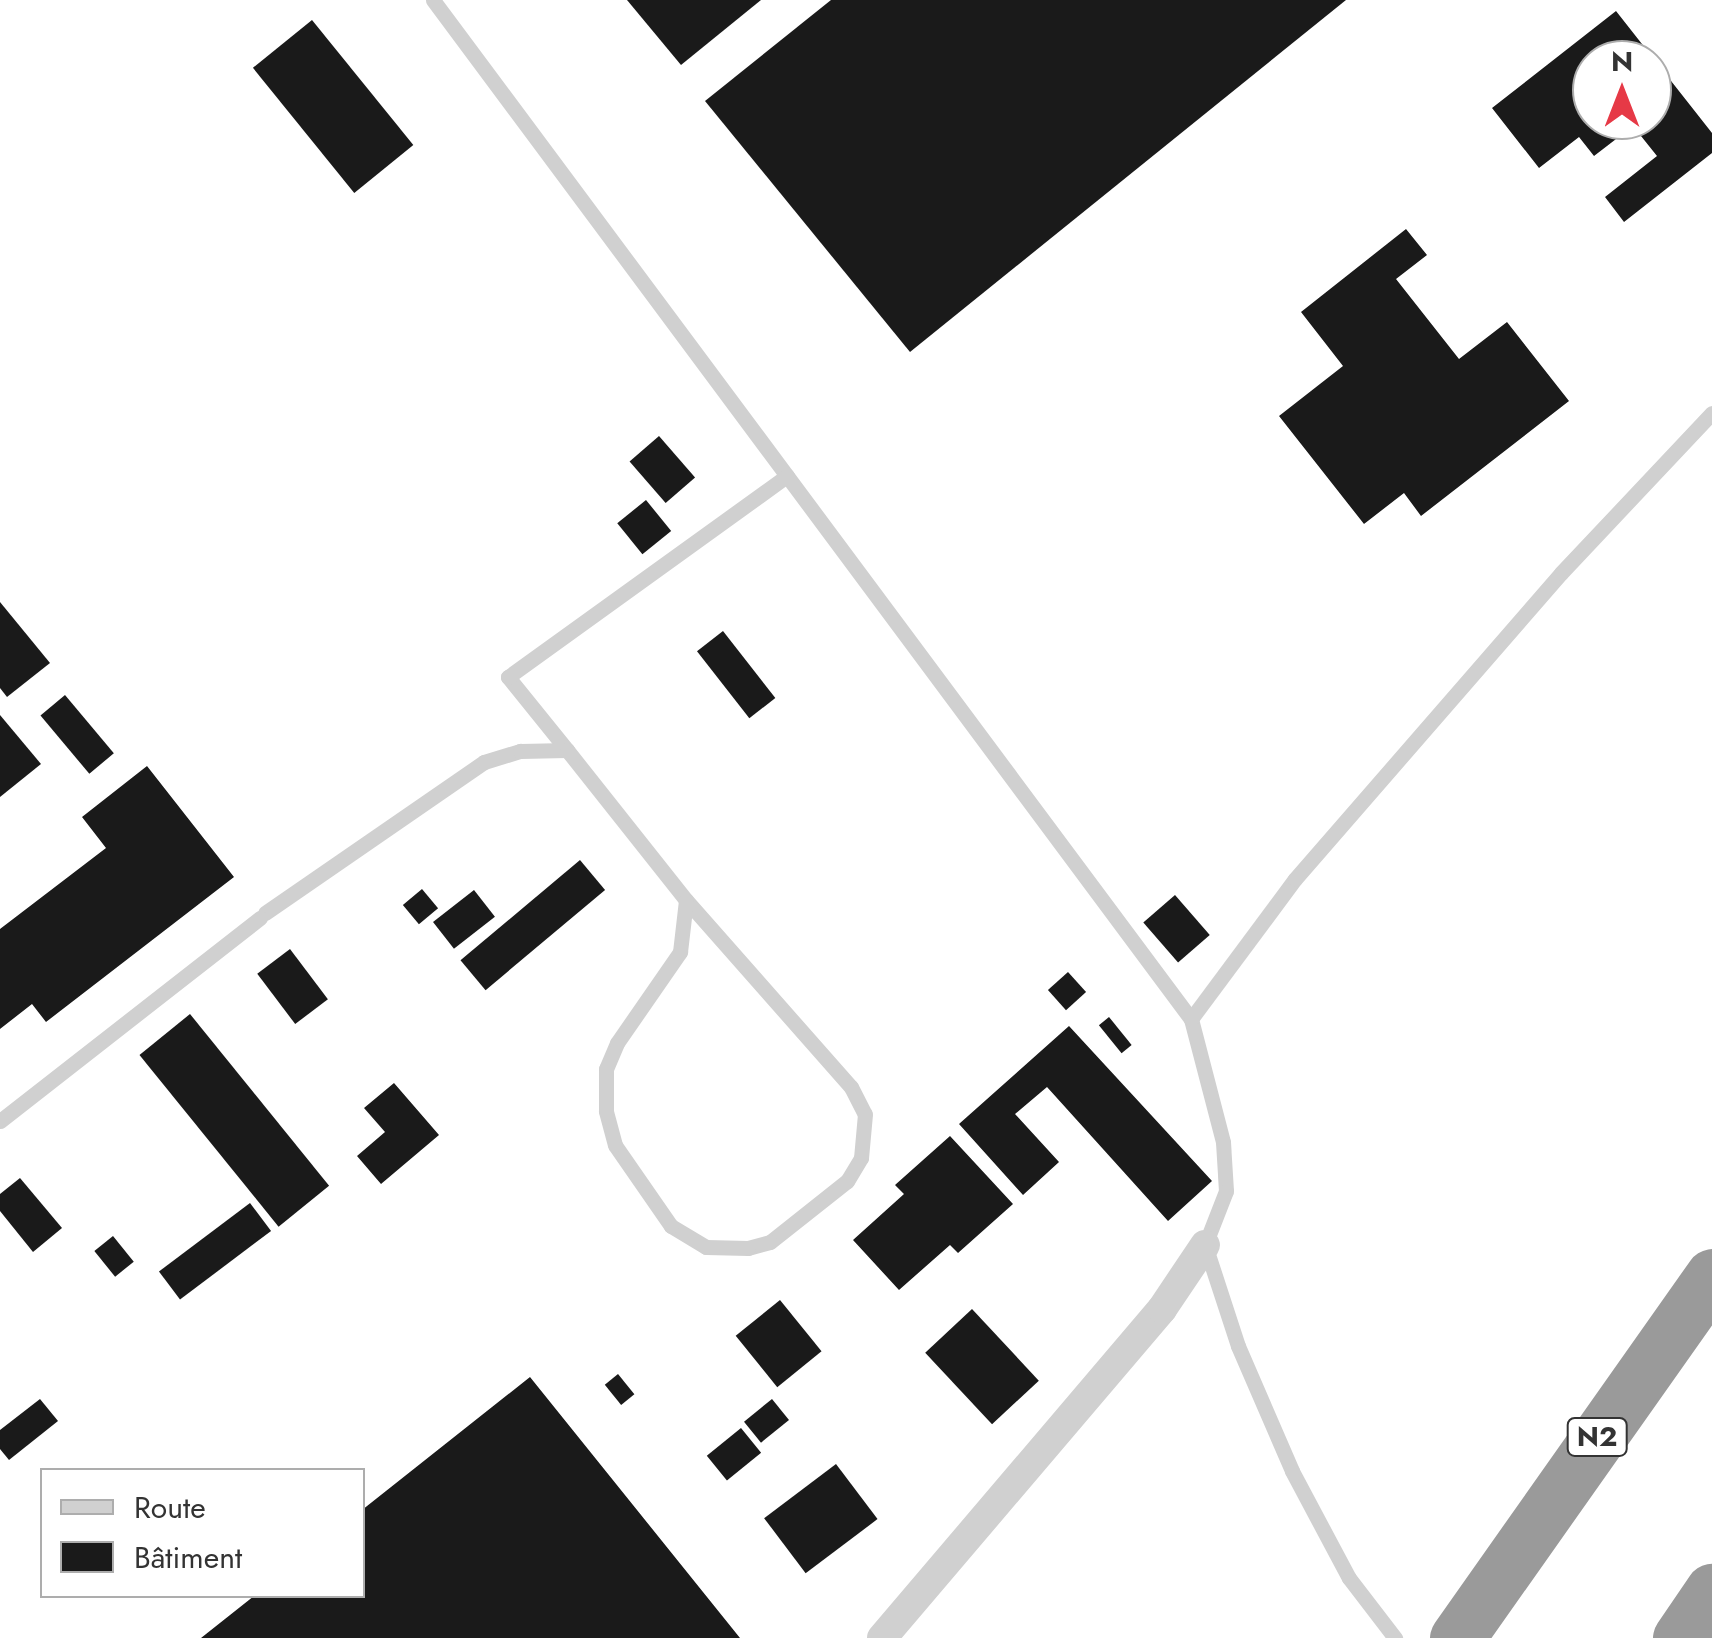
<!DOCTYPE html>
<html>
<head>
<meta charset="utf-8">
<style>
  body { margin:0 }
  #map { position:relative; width:1712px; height:1638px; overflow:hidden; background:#fff; font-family:Jost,sans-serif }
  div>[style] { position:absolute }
  .building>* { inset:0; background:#1a1a1a; transform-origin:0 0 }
  .lane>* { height:15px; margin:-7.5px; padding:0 7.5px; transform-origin:7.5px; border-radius:7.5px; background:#d0d0d0 }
  .street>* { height:30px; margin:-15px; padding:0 15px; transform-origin:15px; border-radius:15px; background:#d0d0d0 }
  .highway>* { height:55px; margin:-27.5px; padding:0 27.5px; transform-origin:27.5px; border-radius:27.5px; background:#9a9a9a }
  span { translate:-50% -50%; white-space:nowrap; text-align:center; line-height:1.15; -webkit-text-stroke:10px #fff; paint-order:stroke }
  .shield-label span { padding:2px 8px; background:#fff; border:2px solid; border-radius:8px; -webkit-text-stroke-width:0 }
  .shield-label { font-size:28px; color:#333; font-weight:700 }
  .legend { position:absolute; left:40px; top:1468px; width:325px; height:130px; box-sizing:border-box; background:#fff; border:2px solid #adadad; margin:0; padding:12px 18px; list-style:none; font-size:30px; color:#333 }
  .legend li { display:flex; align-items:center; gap:20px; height:50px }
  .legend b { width:50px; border:2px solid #adadad }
  .north { position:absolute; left:1572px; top:40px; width:100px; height:100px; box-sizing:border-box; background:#fff; border:2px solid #adadad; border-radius:50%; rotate:0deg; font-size:28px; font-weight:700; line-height:40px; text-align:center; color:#333 }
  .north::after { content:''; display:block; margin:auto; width:35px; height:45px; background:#e63946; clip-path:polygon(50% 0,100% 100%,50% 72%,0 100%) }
</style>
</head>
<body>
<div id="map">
  <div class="building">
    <i style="clip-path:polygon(627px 0,761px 0,681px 65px)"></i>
    <i style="clip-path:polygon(831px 0,1346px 0,910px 352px,705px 101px)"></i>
    <i style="clip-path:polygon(evenodd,1616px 11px,1712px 133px,1712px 153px,1624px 222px,1605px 197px,1657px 156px,1633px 126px,1594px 156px,1579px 137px,1539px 168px,1492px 108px,1616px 11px,1592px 60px,1652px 60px,1652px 120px,1592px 120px,1592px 60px)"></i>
    <i style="left:312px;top:20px;width:161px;height:76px;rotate:51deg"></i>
    <i style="clip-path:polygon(1406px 229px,1427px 255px,1396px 279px,1459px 359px,1507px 322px,1569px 401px,1421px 516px,1404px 493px,1364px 524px,1279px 416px,1343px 366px,1301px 312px)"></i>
    <i style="left:659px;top:436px;width:55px;height:39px;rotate:49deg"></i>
    <i style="left:646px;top:500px;width:40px;height:37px;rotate:51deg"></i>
    <i style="clip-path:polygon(0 602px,50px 663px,7px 697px,0 688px)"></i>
    <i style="left:723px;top:631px;width:85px;height:33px;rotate:52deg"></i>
    <i style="left:65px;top:695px;width:76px;height:32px;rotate:50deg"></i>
    <i style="clip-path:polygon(0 715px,41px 764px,0 797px)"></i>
    <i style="clip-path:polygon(147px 766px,234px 877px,46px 1022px,32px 1004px,0 1029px,0 929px,106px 848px,82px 817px)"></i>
    <i style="left:580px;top:860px;width:39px;height:156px;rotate:50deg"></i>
    <i style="left:422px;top:889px;width:25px;height:25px;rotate:50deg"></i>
    <i style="left:474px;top:890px;width:34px;height:52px;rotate:52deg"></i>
    <i style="left:1175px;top:895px;width:53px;height:42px;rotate:49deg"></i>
    <i style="left:290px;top:949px;width:63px;height:41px;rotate:53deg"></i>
    <i style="left:1068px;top:972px;width:27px;height:27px;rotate:48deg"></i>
    <i style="left:190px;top:1014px;width:221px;height:65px;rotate:51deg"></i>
    <i style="left:1109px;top:1017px;width:36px;height:13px;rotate:51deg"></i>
    <i style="clip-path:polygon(1069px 1026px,1212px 1181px,1168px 1221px,1047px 1087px,1015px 1114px,1059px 1162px,1023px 1195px,959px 1124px)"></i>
    <i style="clip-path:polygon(394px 1083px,439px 1135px,381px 1184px,357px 1156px,385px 1132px,364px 1108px)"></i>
    <i style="clip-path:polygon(950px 1136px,1013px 1204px,958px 1253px,950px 1245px,899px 1290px,853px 1240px,904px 1194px,895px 1185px)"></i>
    <i style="clip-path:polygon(20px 1178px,62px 1228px,33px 1252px,0 1211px,0 1194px)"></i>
    <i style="left:250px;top:1203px;width:35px;height:114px;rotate:53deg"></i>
    <i style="left:113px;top:1236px;width:33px;height:24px;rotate:51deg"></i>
    <i style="left:780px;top:1300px;width:66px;height:57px;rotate:51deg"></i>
    <i style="left:972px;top:1309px;width:98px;height:64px;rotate:47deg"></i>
    <i style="left:618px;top:1374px;width:26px;height:17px;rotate:51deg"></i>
    <i style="clip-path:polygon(530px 1377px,740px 1638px,201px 1638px,254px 1596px,362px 1596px,362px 1510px)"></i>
    <i style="clip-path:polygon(40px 1399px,58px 1421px,9px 1460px,0 1449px,0 1430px)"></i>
    <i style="left:772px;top:1399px;width:27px;height:36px;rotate:51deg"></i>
    <i style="left:741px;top:1428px;width:32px;height:44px;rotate:51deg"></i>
    <i style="left:836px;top:1464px;width:69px;height:90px;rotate:53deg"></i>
  </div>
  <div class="lane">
    <i style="left:433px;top:0;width:1270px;rotate:53.36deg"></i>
    <i style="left:1191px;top:1019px;width:127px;rotate:75.4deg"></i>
    <i style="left:1223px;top:1142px;width:49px;rotate:86.5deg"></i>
    <i style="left:1226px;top:1191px;width:58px;rotate:111.3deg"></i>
    <i style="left:1205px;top:1245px;width:106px;rotate:71.9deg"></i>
    <i style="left:1238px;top:1346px;width:136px;rotate:66.6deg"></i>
    <i style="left:1292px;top:1471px;width:121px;rotate:62deg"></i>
    <i style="left:1349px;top:1578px;width:76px;rotate:52.5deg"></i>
    <i style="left:567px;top:750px;width:94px;rotate:-128.9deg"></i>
    <i style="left:508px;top:677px;width:344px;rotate:-35.8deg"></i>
    <i style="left:265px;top:913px;width:266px;rotate:-34.6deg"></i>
    <i style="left:484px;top:762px;width:38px;rotate:-17deg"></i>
    <i style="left:520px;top:751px;width:47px;rotate:-1.2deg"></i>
    <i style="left:567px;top:750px;width:191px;rotate:51.6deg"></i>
    <i style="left:686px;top:900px;width:249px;rotate:48.6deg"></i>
    <i style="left:851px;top:1087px;width:30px;rotate:63deg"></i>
    <i style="left:865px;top:1114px;width:44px;rotate:95.2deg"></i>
    <i style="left:861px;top:1158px;width:27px;rotate:121deg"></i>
    <i style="left:847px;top:1181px;width:98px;rotate:141.6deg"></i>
    <i style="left:770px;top:1242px;width:23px;rotate:165deg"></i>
    <i style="left:748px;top:1248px;width:42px;rotate:-178.6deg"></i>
    <i style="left:706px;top:1247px;width:41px;rotate:-149deg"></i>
    <i style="left:671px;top:1226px;width:98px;rotate:-124.7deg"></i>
    <i style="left:615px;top:1145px;width:35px;rotate:-105deg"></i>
    <i style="left:606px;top:1111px;width:42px;rotate:-90deg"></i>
    <i style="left:606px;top:1069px;width:28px;rotate:-67deg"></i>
    <i style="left:617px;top:1043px;width:111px;rotate:-55.3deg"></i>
    <i style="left:680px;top:952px;width:52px;rotate:-83.4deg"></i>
    <i style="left:1191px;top:1019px;width:174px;rotate:-53.4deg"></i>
    <i style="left:1295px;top:879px;width:405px;rotate:-49deg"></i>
    <i style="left:1561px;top:573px;width:220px;rotate:-46.7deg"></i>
    <i style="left:0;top:1121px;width:330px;rotate:-38deg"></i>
  </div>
  <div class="street">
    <i style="left:882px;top:1638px;width:432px;rotate:-49.6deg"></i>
    <i style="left:1162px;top:1309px;width:77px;rotate:-56.1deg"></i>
  </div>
  <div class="highway">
    <i style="left:1457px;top:1638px;width:443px;rotate:-54.8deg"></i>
    <i style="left:1680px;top:1638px;width:57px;rotate:-55.8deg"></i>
  </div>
  <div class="shield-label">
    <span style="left:1597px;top:1437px">N2</span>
  </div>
  <ul class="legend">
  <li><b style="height:12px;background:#d0d0d0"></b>Route</li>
  <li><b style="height:28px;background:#1a1a1a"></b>Bâtiment</li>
  </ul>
  <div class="north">N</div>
</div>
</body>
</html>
